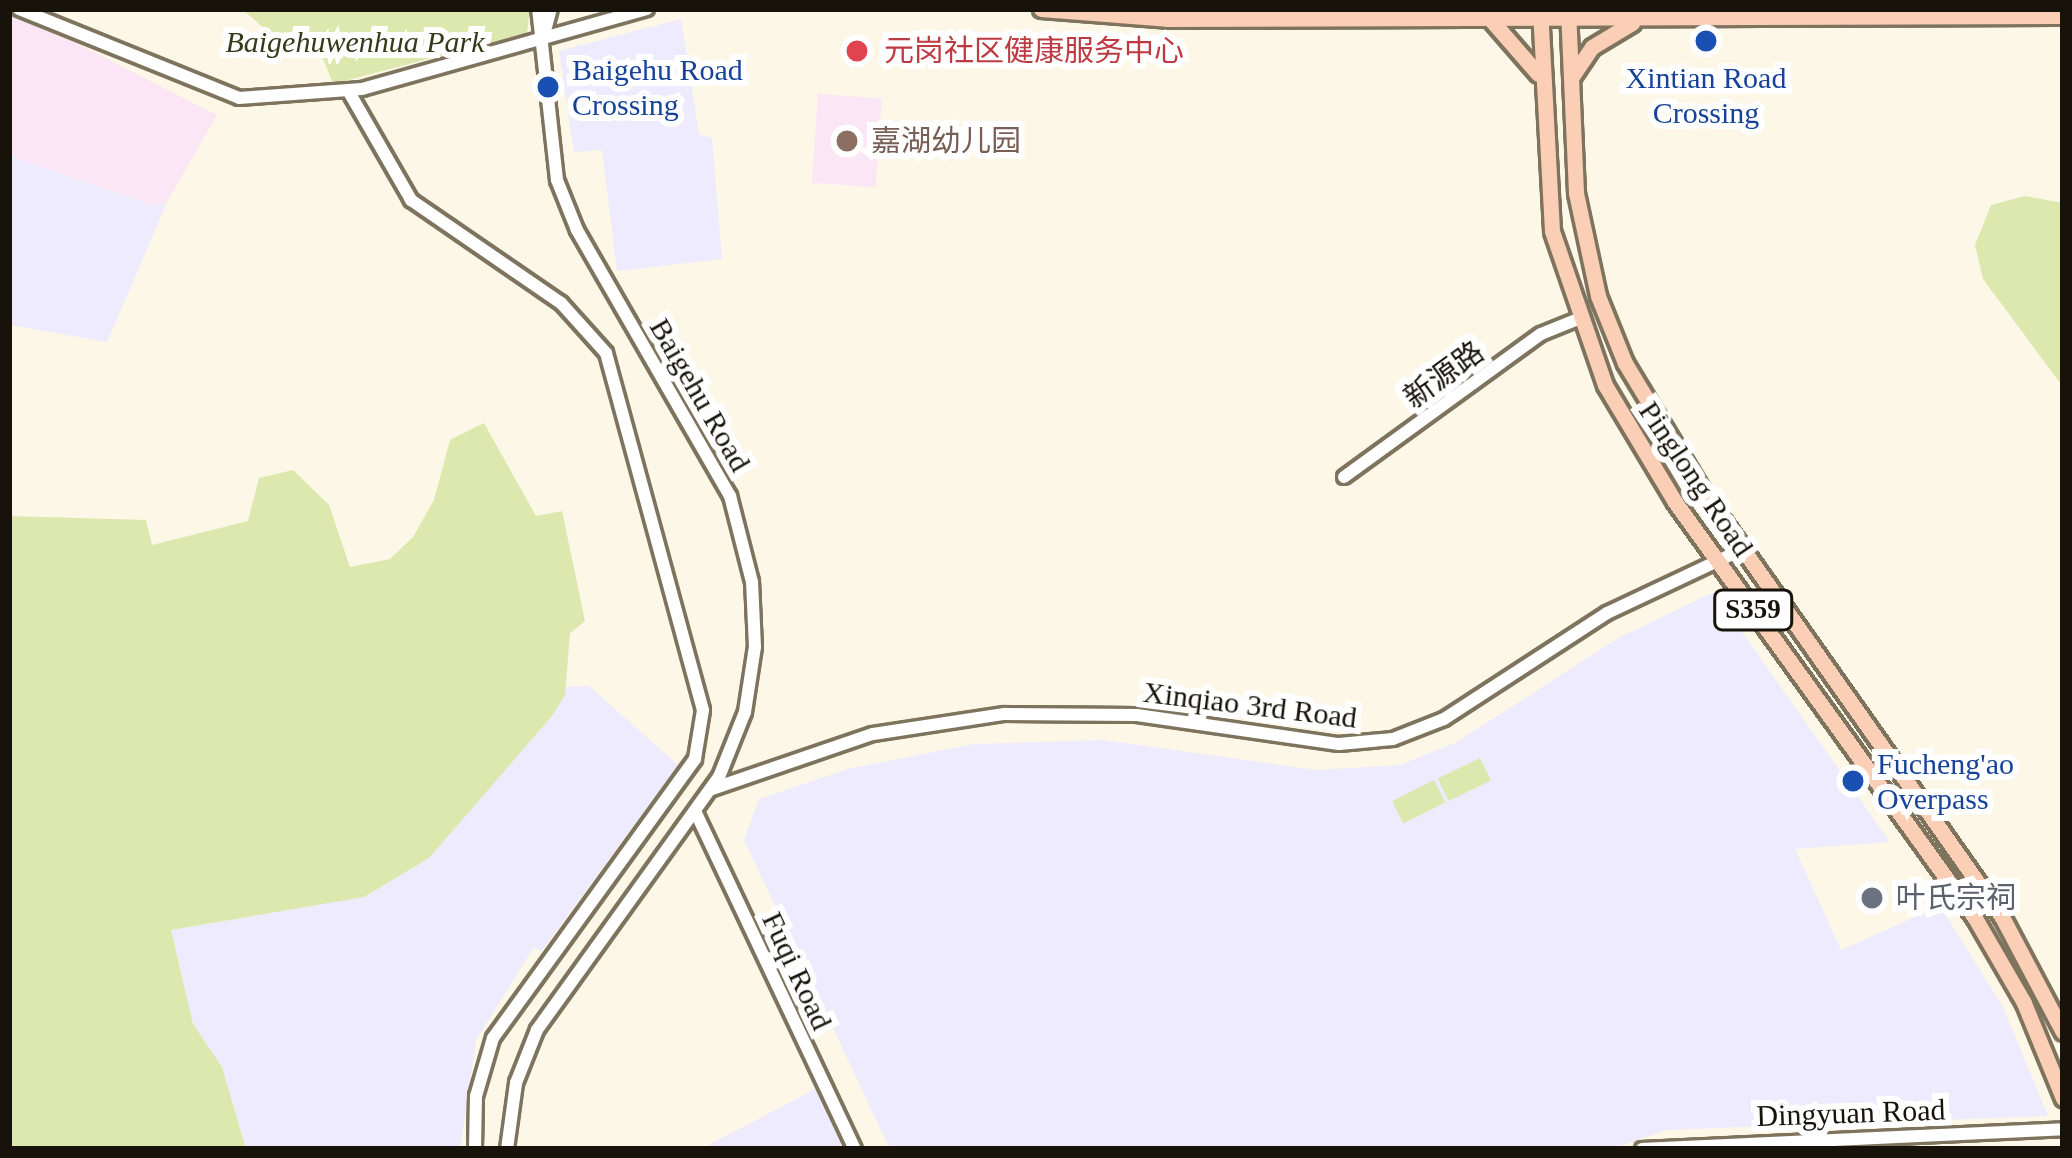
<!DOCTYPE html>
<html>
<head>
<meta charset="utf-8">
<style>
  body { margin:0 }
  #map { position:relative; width:2072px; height:1158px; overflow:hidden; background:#fdf7e8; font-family:"Times New Roman","Noto Sans SC",serif }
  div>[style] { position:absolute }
  .industrial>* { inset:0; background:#edebfd }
  .education>* { inset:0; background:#fbe6f5; transform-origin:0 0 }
  .green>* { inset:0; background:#dde8ae; transform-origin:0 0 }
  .roads { filter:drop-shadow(3px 0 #7e745e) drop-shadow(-3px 0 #7e745e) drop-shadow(0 3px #7e745e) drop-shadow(0 -3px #7e745e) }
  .minor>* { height:12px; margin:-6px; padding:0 6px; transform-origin:6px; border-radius:6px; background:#fff }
  .major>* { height:15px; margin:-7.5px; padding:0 7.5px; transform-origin:7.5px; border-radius:7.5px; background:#fbceb6 }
  .dots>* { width:33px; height:33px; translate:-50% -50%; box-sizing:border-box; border:6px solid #fff; border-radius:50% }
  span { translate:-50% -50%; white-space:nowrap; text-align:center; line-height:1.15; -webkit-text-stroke:12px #fff; paint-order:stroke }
  .shield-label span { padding:3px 9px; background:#fff; border:3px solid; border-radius:9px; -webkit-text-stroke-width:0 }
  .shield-label { font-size:27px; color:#17130b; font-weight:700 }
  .park-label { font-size:30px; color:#353a18; font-style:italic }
  .health-label { font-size:30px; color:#be3a42 }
  .left { translate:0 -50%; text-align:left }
  .transit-label { font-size:30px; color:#164399 }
  .education-label { font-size:30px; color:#785e54 }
  .street-label { font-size:30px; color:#17130b }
  .worship-label { font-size:30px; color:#5b616d }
  .frame { position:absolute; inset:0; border:12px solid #17130b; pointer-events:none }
</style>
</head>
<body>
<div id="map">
  <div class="industrial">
    <i style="clip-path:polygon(681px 19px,699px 134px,712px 138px,722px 259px,617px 271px,602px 150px,574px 152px,559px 51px)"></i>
    <i style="clip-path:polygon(9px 155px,154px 206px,167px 202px,107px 342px,9px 325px)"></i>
    <i style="clip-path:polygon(1714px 592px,1890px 842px,1795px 849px,1841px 950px,1940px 906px,2003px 1007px,2048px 1116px,1666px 1130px,1612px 1149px,890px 1149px,744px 840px,759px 799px,848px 769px,974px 744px,1103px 740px,1317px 770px,1400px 765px,1457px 742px,1620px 637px)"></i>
    <i style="clip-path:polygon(589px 686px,678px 765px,541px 952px,534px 947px,476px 1040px,460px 1149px,246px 1149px,222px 1067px,193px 1024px,171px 930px,364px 897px,428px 858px,552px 716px,564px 687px)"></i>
    <i style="clip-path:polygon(819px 1087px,847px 1149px,701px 1149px)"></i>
  </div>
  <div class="education">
    <i style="clip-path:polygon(9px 9px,217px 115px,167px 202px,154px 206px,9px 155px)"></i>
    <i style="left:818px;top:94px;width:64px;height:89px;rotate:4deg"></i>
  </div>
  <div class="green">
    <i style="clip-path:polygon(242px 9px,530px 9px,527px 33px,333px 84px,314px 36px,276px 39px)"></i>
    <i style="clip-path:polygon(2025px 196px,2063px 203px,2063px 387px,1983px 279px,1975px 245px,1991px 205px)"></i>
    <i style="clip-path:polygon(484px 423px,536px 516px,562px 511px,585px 621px,570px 633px,565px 695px,552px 716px,429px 858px,364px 897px,171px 930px,193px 1024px,222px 1067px,246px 1149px,9px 1149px,9px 516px,146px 520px,152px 545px,248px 521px,259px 478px,293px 470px,329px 505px,350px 567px,390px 559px,413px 537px,434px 500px,450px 440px)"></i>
    <i style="left:1480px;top:758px;width:25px;height:47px;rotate:64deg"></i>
    <i style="left:1434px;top:780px;width:25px;height:47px;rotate:63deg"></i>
  </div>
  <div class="roads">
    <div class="minor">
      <i style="left:19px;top:9px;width:237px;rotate:22deg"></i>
      <i style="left:239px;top:98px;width:123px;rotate:-4.2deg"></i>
      <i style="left:362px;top:89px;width:296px;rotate:-15.7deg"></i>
      <i style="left:542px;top:42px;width:34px;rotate:-75deg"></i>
      <i style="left:349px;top:92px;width:125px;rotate:60.1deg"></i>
      <i style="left:411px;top:200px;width:182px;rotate:34.5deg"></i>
      <i style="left:561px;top:303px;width:67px;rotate:48deg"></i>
      <i style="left:606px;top:353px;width:370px;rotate:74.8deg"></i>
      <i style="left:703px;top:710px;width:50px;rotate:99.3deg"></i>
      <i style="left:695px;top:759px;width:344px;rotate:125.9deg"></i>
      <i style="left:493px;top:1038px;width:60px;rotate:106.3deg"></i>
      <i style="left:476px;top:1096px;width:53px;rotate:91.1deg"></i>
      <i style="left:1344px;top:477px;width:243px;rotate:-36deg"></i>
      <i style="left:1541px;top:334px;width:38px;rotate:-22deg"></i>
      <i style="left:712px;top:789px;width:170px;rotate:-18.9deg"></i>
      <i style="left:873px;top:734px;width:133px;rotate:-8.7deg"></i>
      <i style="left:1004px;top:714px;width:133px;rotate:0.4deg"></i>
      <i style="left:1137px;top:715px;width:204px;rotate:8.2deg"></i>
      <i style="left:1339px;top:744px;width:54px;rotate:-5.3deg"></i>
      <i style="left:1393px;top:739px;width:55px;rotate:-21.4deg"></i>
      <i style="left:1444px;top:719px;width:194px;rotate:-33deg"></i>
      <i style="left:1607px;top:613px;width:150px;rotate:-25.2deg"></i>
      <i style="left:696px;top:813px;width:372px;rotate:64.7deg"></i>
      <i style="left:507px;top:1149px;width:67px;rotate:-82.2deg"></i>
      <i style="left:516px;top:1083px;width:57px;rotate:-68.4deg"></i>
      <i style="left:537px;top:1030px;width:312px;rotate:-54.3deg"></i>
      <i style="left:719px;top:777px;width:70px;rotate:-68.2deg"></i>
      <i style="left:745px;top:712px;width:66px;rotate:-81.3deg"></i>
      <i style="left:755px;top:647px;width:65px;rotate:-92.6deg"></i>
      <i style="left:752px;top:582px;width:89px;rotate:-104.3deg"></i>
      <i style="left:730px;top:496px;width:307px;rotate:-119.9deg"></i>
      <i style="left:577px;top:230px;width:54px;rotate:-111.8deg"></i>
      <i style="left:557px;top:180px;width:172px;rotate:-96.3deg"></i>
      <i style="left:1642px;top:1149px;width:421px;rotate:-2.7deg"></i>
    </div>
    <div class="major">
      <i style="left:1041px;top:9px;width:126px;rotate:4.5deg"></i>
      <i style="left:1167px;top:19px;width:896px;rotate:-0.19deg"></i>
      <i style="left:1540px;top:9px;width:222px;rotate:86.9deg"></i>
      <i style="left:1552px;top:231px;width:163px;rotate:71deg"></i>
      <i style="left:1605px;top:385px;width:136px;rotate:59.1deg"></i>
      <i style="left:1675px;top:502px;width:513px;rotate:54.2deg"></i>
      <i style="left:1975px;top:918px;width:98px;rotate:60deg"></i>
      <i style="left:2024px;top:1003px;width:103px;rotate:67.7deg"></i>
      <i style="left:1568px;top:9px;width:184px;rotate:87.5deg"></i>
      <i style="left:1576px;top:193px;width:105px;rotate:77.9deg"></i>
      <i style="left:1598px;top:296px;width:72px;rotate:68.1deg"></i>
      <i style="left:1625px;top:363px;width:153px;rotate:58.9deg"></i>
      <i style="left:1704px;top:494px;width:517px;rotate:54.84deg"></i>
      <i style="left:2002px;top:917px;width:130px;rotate:62.1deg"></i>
      <i style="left:1492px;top:21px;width:70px;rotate:49deg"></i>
      <i style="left:1571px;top:78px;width:37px;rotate:-56deg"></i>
      <i style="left:1592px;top:47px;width:47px;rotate:-31deg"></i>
    </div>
  </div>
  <div class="dots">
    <i style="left:1706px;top:41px;background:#1a4fb4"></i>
    <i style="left:857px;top:51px;background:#e0444e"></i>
    <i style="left:548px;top:87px;background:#1a4fb4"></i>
    <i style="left:847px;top:141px;background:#8d6e63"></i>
    <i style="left:1853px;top:781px;background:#1a4fb4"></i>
    <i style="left:1872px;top:898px;background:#6b7280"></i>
  </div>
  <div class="shield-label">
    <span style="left:1753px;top:610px">S359</span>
  </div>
  <div class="park-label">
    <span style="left:355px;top:42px">Baigehuwenhua Park</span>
  </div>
  <div class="health-label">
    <span class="left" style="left:884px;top:51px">元岗社区健康服务中心</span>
  </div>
  <div class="transit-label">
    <span class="left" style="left:572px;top:87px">Baigehu Road<br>Crossing</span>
    <span style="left:1706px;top:95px">Xintian Road<br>Crossing</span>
    <span class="left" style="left:1877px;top:781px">Fucheng'ao<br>Overpass</span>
  </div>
  <div class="education-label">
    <span class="left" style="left:871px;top:141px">嘉湖幼儿园</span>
  </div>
  <div class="street-label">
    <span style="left:1444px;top:375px;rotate:-36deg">新源路</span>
    <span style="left:700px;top:395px;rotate:60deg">Baigehu Road</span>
    <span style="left:1696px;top:479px;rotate:56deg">Pinglong Road</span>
    <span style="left:1250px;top:705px;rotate:7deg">Xinqiao 3rd Road</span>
    <span style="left:797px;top:971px;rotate:65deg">Fuqi Road</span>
    <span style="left:1851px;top:1113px;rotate:-2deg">Dingyuan Road</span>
  </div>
  <div class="worship-label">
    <span class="left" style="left:1896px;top:898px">叶氏宗祠</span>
  </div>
  <div class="frame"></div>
</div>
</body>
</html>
